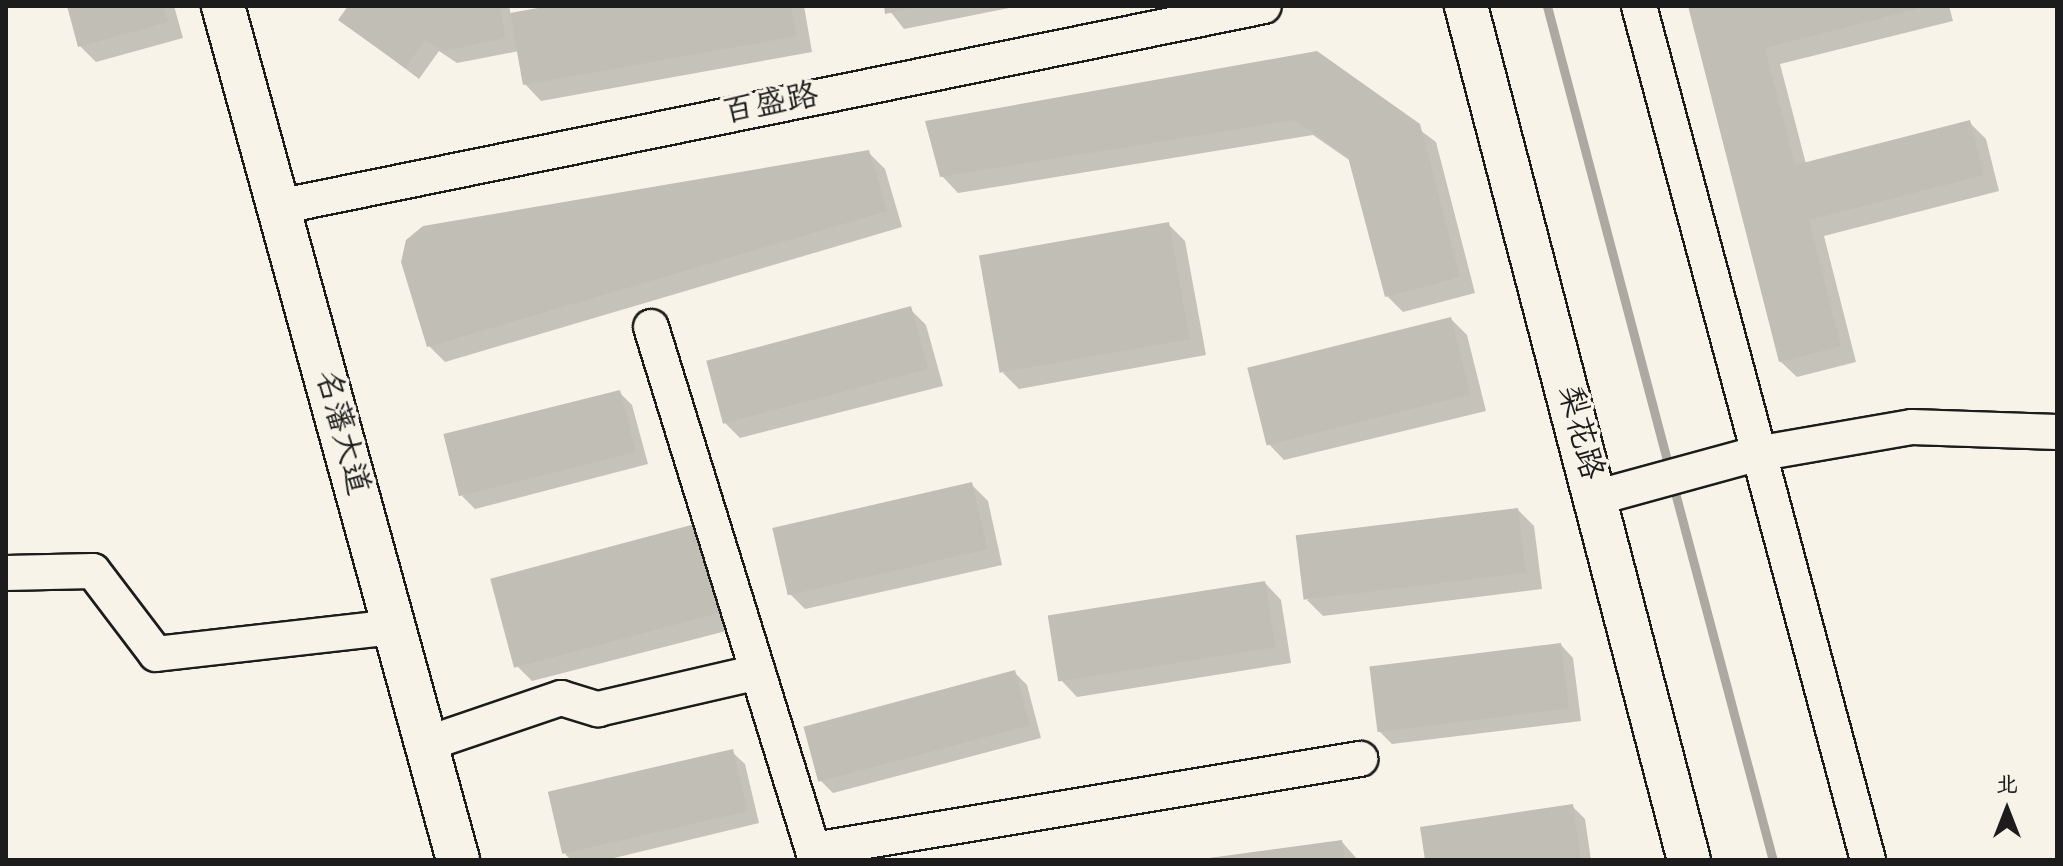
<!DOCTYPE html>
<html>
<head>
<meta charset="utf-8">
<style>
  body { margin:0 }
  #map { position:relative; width:2063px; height:866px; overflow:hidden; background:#f7f3e8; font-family:"Indie Flower","LXGW WenKai TC",sans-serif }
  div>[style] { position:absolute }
  .shadow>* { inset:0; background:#0003 }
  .stream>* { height:9px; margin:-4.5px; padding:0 4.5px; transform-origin:4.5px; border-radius:4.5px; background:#aca9a2 }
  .building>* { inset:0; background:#c0beb5; transform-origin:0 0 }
  .roads { filter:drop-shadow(2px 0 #1c1c1c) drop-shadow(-2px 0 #1c1c1c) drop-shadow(0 2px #1c1c1c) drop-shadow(0 -2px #1c1c1c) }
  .minor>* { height:34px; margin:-17px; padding:0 17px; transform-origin:17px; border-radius:17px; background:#f7f3e8 }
  .major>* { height:42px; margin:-21px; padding:0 21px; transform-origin:21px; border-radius:21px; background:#f7f3e8 }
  span { translate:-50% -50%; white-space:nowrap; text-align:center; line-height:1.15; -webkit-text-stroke:7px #f7f3e8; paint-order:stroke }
  .street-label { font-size:32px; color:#1c1c1c }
  .frame { position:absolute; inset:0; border:8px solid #1c1c1c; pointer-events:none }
  .north { position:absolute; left:1967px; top:770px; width:80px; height:80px; -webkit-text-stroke:6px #f7f3e8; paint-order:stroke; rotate:0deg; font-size:22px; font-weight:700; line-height:32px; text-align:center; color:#1c1c1c }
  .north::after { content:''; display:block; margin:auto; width:28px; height:36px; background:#1c1c1c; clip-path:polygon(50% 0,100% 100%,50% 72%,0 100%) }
</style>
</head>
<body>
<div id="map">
  <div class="shadow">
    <i style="clip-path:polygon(69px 6px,174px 6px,183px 38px,96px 62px,80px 46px)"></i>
    <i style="clip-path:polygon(351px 6px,509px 6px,511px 15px,560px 6px,804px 6px,812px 52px,541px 101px,525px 84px,519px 51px,457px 63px,439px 51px,419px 79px,341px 20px)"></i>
    <i style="clip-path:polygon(886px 6px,1019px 6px,904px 29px)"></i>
    <i style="clip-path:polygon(1690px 6px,1949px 6px,1953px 21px,1780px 64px,1806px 164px,1969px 122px,1986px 139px,1999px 191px,1824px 236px,1856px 362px,1797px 377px,1780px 361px)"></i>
    <i style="clip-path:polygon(1317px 53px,1436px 142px,1475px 293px,1403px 312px,1387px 296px,1352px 162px,1313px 135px,958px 193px,942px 176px)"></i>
    <i style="clip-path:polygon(868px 152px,885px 169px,902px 227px,445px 362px,429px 346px,403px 261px,414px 233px)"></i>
    <i style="clip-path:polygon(1168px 224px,1185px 241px,1206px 355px,1019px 389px,1003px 373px)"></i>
    <i style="clip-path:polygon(910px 309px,926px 325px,943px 386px,740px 438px,724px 422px)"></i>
    <i style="clip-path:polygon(1451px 319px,1467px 335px,1486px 411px,1284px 460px,1268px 443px)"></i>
    <i style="clip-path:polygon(619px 392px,632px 405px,648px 464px,475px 509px,462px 496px)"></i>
    <i style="clip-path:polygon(972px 485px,988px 501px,1002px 565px,805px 609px,789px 593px)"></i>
    <i style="clip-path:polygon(1518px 510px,1534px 526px,1542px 589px,1323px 616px,1307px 600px)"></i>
    <i style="clip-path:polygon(695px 526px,734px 629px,532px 681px,516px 665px)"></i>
    <i style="clip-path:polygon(1265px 583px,1281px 600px,1291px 663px,1077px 697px,1061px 680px)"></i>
    <i style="clip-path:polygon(1561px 645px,1573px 658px,1581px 721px,1392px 744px,1379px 731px)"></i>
    <i style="clip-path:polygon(1015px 673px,1027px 685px,1041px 738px,833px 793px,820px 780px)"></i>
    <i style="clip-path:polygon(732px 752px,745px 764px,759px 823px,606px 860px,571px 860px,565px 854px)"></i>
    <i style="clip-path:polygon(1572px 806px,1585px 819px,1591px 860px,1427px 860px)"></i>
    <i style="clip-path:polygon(1342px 842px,1358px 860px,1210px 860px)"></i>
  </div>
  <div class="stream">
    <i style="left:1547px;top:6px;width:481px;rotate:75.2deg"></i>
    <i style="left:1673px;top:485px;width:388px;rotate:75.1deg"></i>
  </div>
  <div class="building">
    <i style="clip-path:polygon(67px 6px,163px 6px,168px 22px,78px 47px)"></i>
    <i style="clip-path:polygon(348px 6px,500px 6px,506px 38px,443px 51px,425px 40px,405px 68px,338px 20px)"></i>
    <i style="clip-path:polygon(549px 6px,791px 6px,797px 36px,523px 85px,510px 13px)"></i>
    <i style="clip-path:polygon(884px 6px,918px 6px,918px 7px,885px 14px)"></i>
    <i style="clip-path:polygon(1688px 6px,1928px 6px,1765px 48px,1795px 165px,1970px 120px,1984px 175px,1809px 220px,1841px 346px,1779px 362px)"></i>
    <i style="clip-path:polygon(1317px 51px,1420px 124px,1460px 277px,1385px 297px,1348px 157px,1295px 120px,940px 177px,925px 121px)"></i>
    <i style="clip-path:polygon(869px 150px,887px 211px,427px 347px,401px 262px,406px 240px,423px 226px)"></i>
    <i style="left:1169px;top:222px;width:119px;height:193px;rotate:80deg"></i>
    <i style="left:911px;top:306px;width:65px;height:212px;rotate:75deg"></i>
    <i style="left:1451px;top:317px;width:80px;height:210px;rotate:76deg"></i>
    <i style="left:620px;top:390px;width:64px;height:182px;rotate:76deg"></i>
    <i style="left:972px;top:482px;width:69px;height:205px;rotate:77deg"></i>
    <i style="left:1518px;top:508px;width:65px;height:224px;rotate:83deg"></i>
    <i style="left:695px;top:524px;width:92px;height:212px;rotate:75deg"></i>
    <i style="left:1265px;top:581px;width:67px;height:220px;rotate:81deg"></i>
    <i style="left:1561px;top:643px;width:66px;height:193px;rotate:83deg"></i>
    <i style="left:1015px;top:670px;width:57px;height:219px;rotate:75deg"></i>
    <i style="left:733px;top:749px;width:64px;height:190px;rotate:77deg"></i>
    <i style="clip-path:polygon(1573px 804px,1581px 860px,1425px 860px,1420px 827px)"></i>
    <i style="clip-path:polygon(1342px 840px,1345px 860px,1209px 860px,1209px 858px)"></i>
  </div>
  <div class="roads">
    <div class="minor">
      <i style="left:1639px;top:6px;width:884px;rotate:74.99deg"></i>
      <i style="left:278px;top:207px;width:1006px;rotate:-11.52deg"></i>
      <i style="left:651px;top:327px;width:558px;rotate:72.8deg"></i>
      <i style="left:1595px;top:498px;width:167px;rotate:-15.3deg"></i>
      <i style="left:1756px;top:454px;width:158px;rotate:-9.8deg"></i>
      <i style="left:1912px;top:427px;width:145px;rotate:2deg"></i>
      <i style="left:6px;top:573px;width:87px;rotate:-1.3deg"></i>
      <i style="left:93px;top:571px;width:104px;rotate:52.8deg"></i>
      <i style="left:156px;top:654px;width:239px;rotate:-6.5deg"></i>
      <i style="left:426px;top:744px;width:143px;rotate:-18.8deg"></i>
      <i style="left:561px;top:698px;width:39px;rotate:17deg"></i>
      <i style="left:598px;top:709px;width:164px;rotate:-13deg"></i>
      <i style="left:813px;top:850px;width:555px;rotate:-9.45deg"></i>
    </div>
    <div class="major">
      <i style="left:223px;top:6px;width:886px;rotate:74.61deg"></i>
      <i style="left:1466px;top:6px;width:883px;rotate:75.37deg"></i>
    </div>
  </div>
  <div class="street-label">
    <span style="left:771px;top:106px;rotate:-11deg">百盛路</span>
    <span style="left:340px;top:433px;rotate:75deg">名藩大道</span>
    <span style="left:1578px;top:433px;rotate:75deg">梨花路</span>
  </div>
  <div class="frame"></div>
  <div class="north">北</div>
</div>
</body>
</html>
